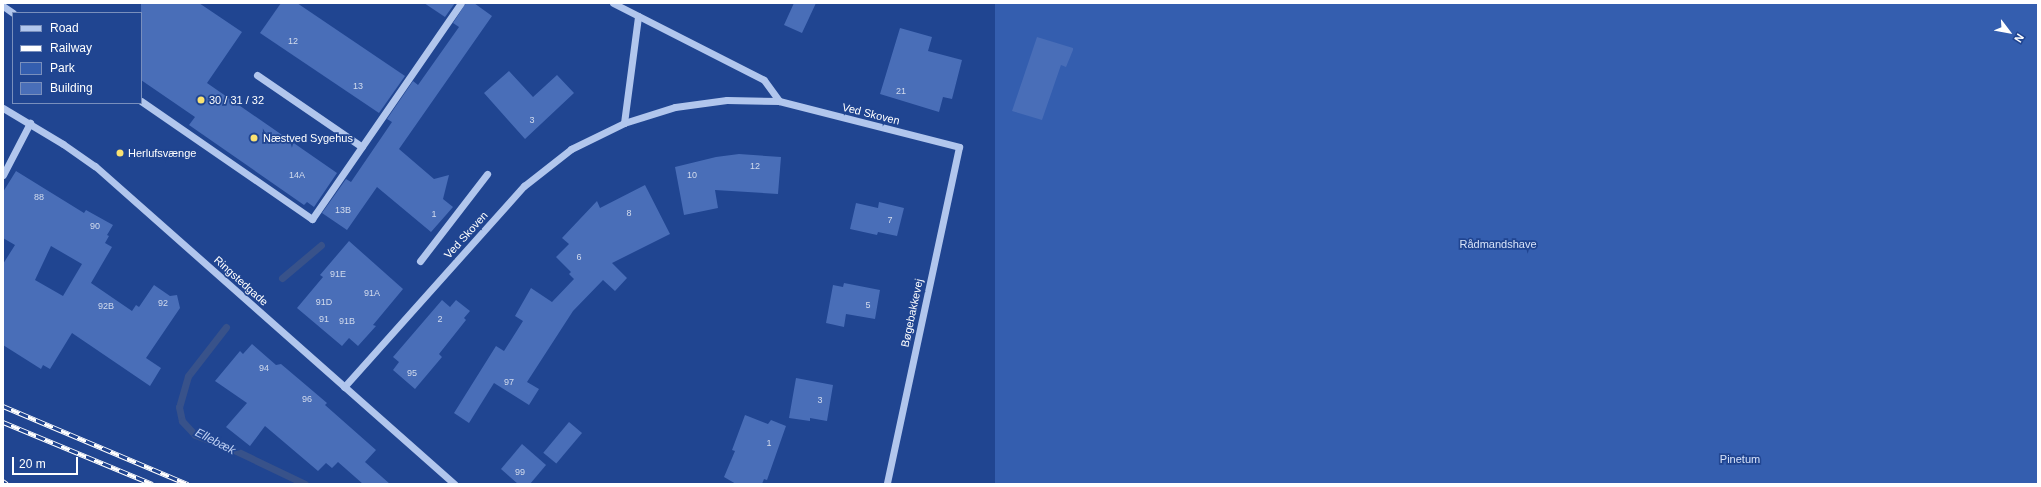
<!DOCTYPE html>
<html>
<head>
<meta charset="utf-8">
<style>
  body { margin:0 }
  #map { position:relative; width:2041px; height:487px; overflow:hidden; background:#204591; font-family:Helvetica,sans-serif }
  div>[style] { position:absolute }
  .green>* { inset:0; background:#345eaf; transform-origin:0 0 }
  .stream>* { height:7px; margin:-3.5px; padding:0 3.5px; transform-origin:3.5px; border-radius:3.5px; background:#38528a }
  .building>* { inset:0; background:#496eb8; transform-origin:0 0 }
  .minor>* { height:7px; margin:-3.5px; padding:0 3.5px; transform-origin:3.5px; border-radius:3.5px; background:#b1c6ed }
  .rail>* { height:4.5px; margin-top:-2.25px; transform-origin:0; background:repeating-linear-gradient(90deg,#204591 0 9px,#fff 0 18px); box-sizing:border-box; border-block:1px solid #fff }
  .dots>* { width:11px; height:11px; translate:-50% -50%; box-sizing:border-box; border:2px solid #204591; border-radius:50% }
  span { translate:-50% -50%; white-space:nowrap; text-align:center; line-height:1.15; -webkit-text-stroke:3.5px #204591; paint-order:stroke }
  .number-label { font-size:9px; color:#d2dbed }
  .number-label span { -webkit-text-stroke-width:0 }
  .poi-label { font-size:11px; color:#fff }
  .left { translate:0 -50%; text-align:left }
  .street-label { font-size:11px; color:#fff }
  .park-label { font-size:11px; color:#d7e3f9 }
  .water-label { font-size:12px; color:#bed0f4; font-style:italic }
  .frame { position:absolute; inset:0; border:4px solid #fff; pointer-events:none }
  .legend { position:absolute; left:12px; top:12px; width:130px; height:92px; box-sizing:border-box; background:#204591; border:1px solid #798fbd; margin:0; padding:5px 7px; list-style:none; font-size:12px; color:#fff }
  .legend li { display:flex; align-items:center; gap:8px; height:20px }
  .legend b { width:20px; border:1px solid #798fbd }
  .north { position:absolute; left:1989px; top:12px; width:40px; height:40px; -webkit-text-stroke:3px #204591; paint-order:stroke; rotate:122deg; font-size:11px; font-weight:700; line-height:16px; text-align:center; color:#fff }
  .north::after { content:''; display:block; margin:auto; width:14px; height:18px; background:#fff; clip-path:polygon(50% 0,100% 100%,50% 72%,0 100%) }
  .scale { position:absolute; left:12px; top:457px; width:66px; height:18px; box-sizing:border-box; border:2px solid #fff; border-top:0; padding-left:5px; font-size:12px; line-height:14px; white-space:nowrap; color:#fff; -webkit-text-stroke:3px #204591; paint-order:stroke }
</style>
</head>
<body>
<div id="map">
  <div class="green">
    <i style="left:995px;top:3px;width:1043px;height:487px"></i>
  </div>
  <div class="stream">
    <i style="left:282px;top:278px;width:51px;rotate:-40.2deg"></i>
    <i style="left:226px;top:327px;width:62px;rotate:127.8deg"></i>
    <i style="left:188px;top:376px;width:32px;rotate:106deg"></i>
    <i style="left:179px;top:407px;width:14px;rotate:78deg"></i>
    <i style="left:182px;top:421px;width:19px;rotate:47deg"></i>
    <i style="left:195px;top:435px;width:37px;rotate:20deg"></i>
    <i style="left:230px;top:448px;width:83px;rotate:25.6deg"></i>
  </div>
  <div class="building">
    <i style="clip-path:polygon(141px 3px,199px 3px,242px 32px,207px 83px,337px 173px,314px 207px,307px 202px,304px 205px,189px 125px,195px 117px,141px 80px)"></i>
    <i style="clip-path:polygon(281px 3px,297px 3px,405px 76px,379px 113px,260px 33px)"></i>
    <i style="clip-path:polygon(424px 3px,455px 3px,445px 17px)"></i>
    <i style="clip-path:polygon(466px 3px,474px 3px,492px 16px,399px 149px,434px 179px,449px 175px,443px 199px,453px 207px,431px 232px,377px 187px,347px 230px,322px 213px,346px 179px,351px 182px,392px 122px,387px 119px,413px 81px,418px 85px,459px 27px,453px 23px)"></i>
    <i style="clip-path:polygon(794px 3px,816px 3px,802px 33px,784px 25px)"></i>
    <i style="clip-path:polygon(900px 28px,932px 37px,928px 51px,962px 60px,952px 99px,943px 97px,939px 112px,880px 94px)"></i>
    <i style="clip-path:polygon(1037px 37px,1073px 48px,1073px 50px,1066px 67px,1061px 65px,1042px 120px,1012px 111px)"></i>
    <i style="clip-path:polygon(509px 71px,533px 97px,557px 75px,574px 93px,525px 139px,484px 93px)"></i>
    <i style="clip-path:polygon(739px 154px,781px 157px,778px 194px,715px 190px,718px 208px,684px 215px,675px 167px,716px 157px)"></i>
    <i style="clip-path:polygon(evenodd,16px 171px,84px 213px,86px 210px,113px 225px,107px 235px,109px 236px,105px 243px,112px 247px,91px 283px,132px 311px,136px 305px,139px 307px,154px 285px,170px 296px,177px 295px,180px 308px,146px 358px,161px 368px,150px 386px,72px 333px,50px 369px,43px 365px,41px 369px,3px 345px,3px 264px,15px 245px,3px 238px,3px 192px,16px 171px,51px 246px,82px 264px,63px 296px,35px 280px,51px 246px)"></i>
    <i style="clip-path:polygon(645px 185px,670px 234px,612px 263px,627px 278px,615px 291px,603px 280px,573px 311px,527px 382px,539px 389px,529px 405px,494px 383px,469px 423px,454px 413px,496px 346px,504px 351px,523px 321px,515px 316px,531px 288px,552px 302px,574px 279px,569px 274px,571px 272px,556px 257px,569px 244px,562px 238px,597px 201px,600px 208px)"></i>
    <i style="clip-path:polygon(879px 202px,904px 208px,897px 236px,878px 232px,877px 235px,850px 229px,856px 203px,878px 208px)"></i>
    <i style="clip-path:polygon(349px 241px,403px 289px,373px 325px,376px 326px,358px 346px,349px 338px,342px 346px,297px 308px,323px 277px,320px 275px)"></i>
    <i style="clip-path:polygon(844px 283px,880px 290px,875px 319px,846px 314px,844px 327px,826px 323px,833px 285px,843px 287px)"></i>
    <i style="clip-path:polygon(442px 300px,450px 307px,456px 300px,470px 311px,464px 318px,466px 320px,439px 354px,442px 357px,415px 389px,393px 370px,399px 362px,393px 357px)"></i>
    <i style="clip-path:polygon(252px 344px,276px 365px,281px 364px,307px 386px,327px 403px,325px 405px,376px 450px,365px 462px,390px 484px,363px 484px,338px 462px,332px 468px,326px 463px,318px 471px,265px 426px,250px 446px,226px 427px,247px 403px,215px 381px,240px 351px,243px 354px)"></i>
    <i style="clip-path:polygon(796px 378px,833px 385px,827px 421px,810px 418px,810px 421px,789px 418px)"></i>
    <i style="clip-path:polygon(745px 415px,768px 424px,771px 420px,786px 426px,767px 480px,764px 479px,762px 484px,736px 484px,724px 477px,735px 451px,732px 450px)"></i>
    <i style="left:569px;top:422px;width:17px;height:40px;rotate:40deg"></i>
    <i style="clip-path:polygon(522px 444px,546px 465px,530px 484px,518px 484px,501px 469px)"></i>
  </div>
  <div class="minor">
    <i style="left:613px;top:3px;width:169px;rotate:27deg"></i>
    <i style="left:764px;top:80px;width:26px;rotate:54deg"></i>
    <i style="left:3px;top:6px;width:12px;rotate:35deg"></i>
    <i style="left:257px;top:75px;width:127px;rotate:34.4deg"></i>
    <i style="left:141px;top:101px;width:208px;rotate:34.6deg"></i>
    <i style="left:312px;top:219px;width:262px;rotate:-55.4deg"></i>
    <i style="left:3px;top:108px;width:70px;rotate:31deg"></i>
    <i style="left:63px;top:144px;width:39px;rotate:35deg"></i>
    <i style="left:95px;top:166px;width:480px;rotate:41.5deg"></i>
    <i style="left:624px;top:123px;width:108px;rotate:-82.5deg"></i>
    <i style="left:3px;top:175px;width:59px;rotate:-62.6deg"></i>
    <i style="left:420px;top:261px;width:110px;rotate:-52.4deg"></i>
    <i style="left:344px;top:387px;width:270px;rotate:-48.2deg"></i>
    <i style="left:524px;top:186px;width:60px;rotate:-38.2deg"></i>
    <i style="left:571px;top:149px;width:59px;rotate:-26.1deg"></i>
    <i style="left:624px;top:123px;width:53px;rotate:-17.4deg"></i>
    <i style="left:675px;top:107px;width:52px;rotate:-7.7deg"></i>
    <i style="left:727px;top:100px;width:52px;rotate:1.1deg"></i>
    <i style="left:779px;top:101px;width:186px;rotate:14.3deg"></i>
    <i style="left:959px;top:147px;width:345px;rotate:102.1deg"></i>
  </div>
  <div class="rail">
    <i style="left:3px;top:406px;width:201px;rotate:22.9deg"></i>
    <i style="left:3px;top:422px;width:162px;rotate:22.5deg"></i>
    <i style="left:3px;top:481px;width:5px;rotate:37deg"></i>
  </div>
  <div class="dots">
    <i style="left:201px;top:100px;background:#fae272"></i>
    <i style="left:254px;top:138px;background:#fae272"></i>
    <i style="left:120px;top:153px;background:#fae272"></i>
  </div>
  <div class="number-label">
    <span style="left:293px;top:41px">12</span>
    <span style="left:358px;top:86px">13</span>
    <span style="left:901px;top:91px">21</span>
    <span style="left:532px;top:120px">3</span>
    <span style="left:755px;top:166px">12</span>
    <span style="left:297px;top:175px">14A</span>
    <span style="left:692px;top:175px">10</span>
    <span style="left:39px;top:197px">88</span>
    <span style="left:343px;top:210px">13B</span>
    <span style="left:629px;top:213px">8</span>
    <span style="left:434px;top:214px">1</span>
    <span style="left:890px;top:220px">7</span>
    <span style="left:95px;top:226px">90</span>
    <span style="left:579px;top:257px">6</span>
    <span style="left:338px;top:274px">91E</span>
    <span style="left:372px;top:293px">91A</span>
    <span style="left:324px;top:302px">91D</span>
    <span style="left:163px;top:303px">92</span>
    <span style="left:868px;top:305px">5</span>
    <span style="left:106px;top:306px">92B</span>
    <span style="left:324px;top:319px">91</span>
    <span style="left:440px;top:319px">2</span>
    <span style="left:347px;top:321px">91B</span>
    <span style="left:264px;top:368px">94</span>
    <span style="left:412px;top:373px">95</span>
    <span style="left:509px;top:382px">97</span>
    <span style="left:307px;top:399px">96</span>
    <span style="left:820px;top:400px">3</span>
    <span style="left:769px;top:443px">1</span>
    <span style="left:520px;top:472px">99</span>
  </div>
  <div class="poi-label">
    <span class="left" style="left:209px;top:100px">30 / 31 / 32</span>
    <span class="left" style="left:263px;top:138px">Næstved Sygehus</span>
    <span class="left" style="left:128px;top:153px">Herlufsvænge</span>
  </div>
  <div class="street-label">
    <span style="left:871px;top:114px;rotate:14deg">Ved Skoven</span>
    <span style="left:466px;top:235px;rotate:-48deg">Ved Skoven</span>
    <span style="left:241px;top:281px;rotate:42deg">Ringstedgade</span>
    <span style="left:912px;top:313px;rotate:-78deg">Bøgebakkevej</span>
  </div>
  <div class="park-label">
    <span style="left:1498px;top:244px">Rådmandshave</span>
    <span style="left:1740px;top:459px">Pinetum</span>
  </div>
  <div class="water-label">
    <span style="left:215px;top:442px;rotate:27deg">Ellebæk</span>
  </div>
  <div class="frame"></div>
  <ul class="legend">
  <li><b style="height:5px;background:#b1c6ed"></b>Road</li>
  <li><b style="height:5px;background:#fff"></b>Railway</li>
  <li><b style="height:11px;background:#345eaf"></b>Park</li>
  <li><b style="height:11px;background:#496eb8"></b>Building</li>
  </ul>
  <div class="north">N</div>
  <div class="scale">20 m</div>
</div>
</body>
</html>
